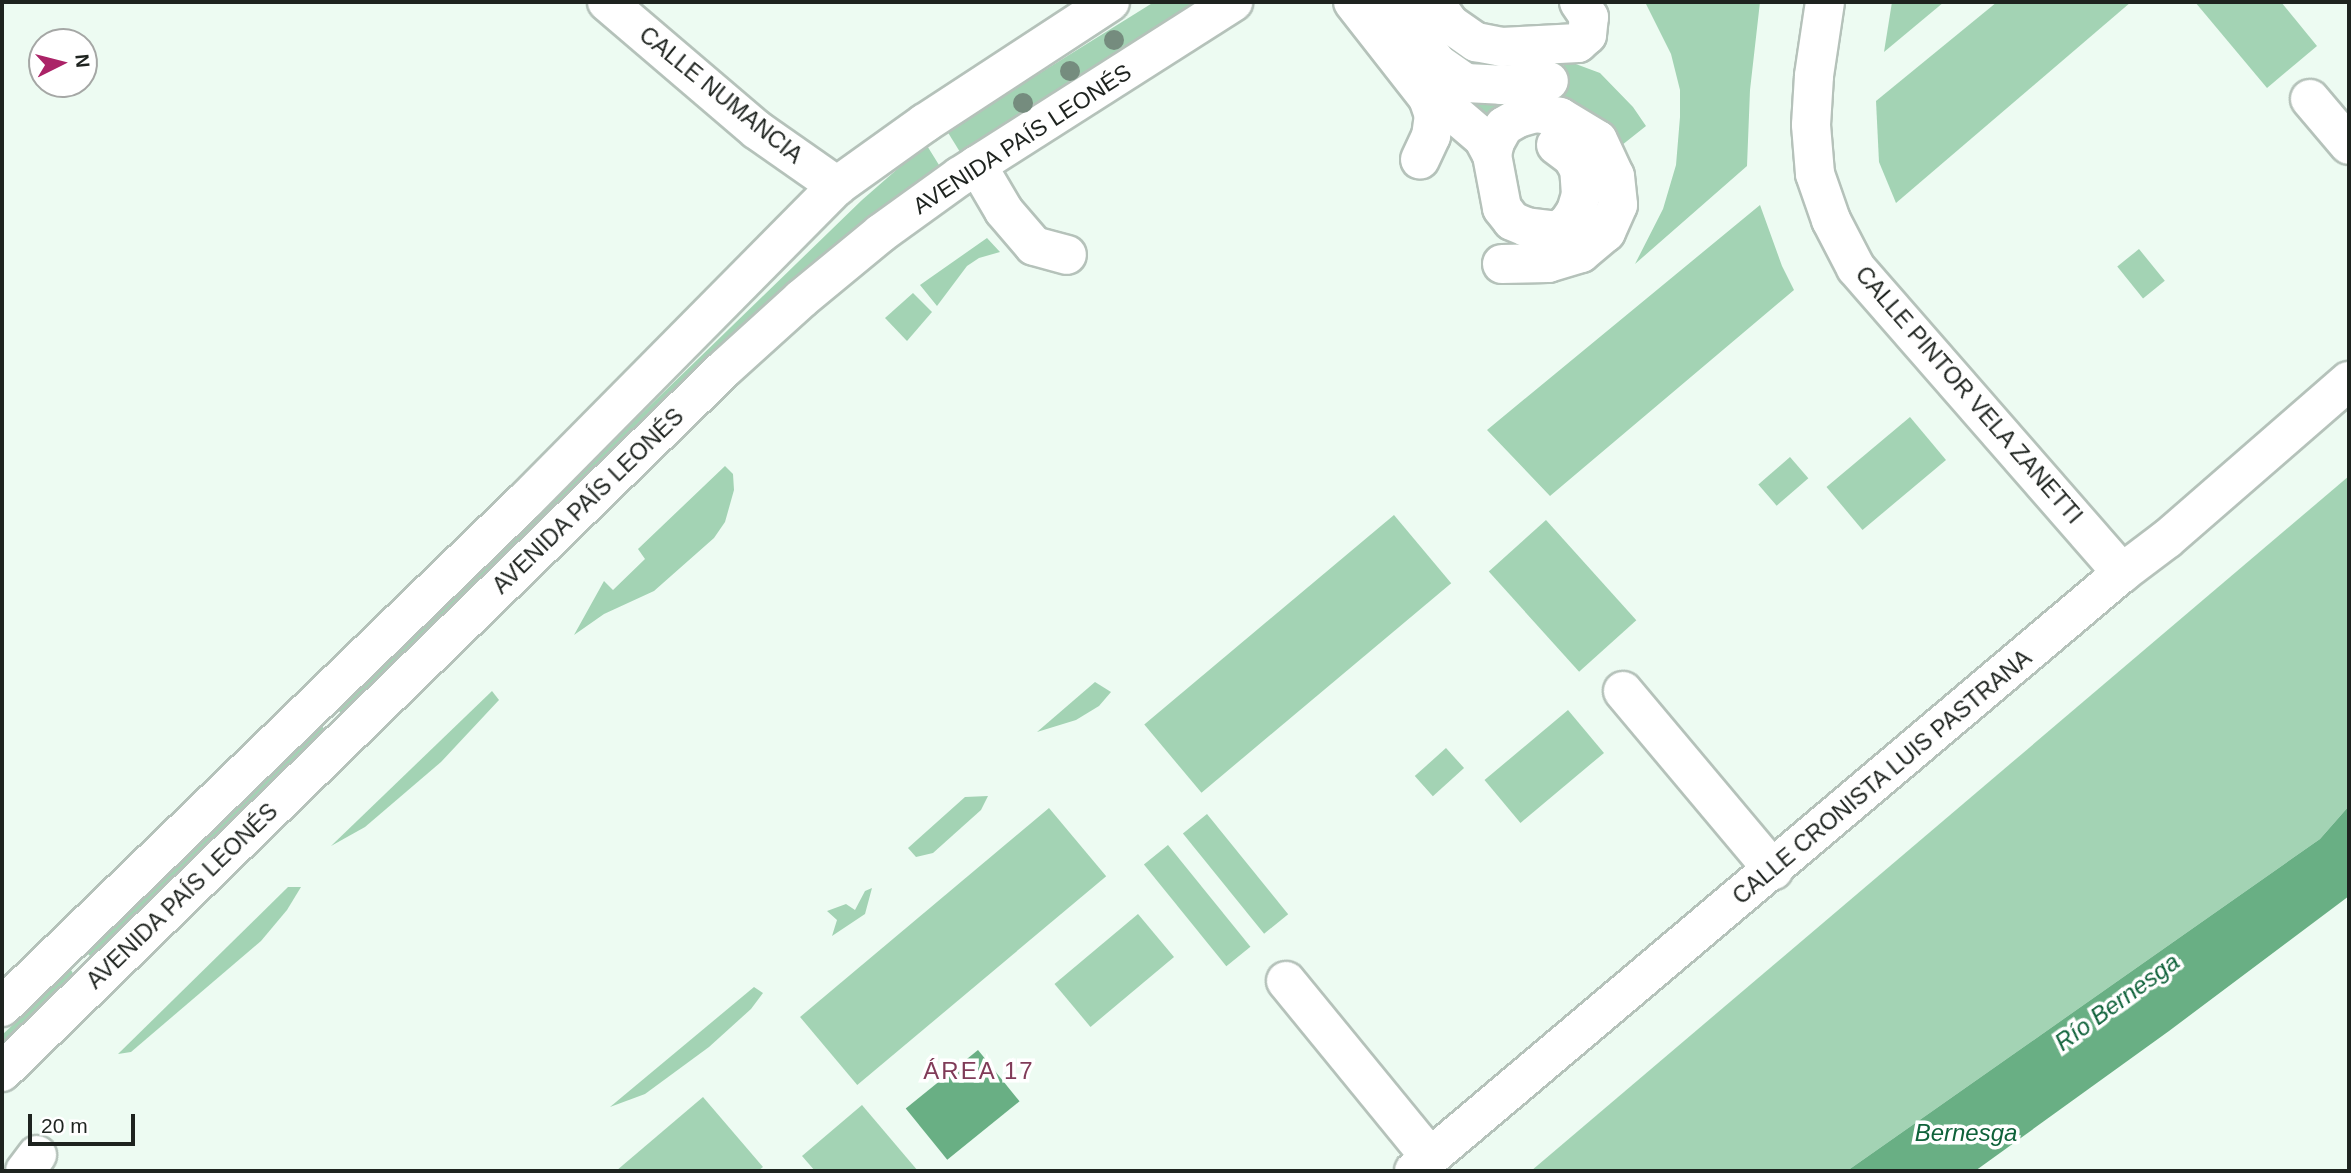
<!DOCTYPE html>
<html>
<head>
<meta charset="utf-8">
<style>
  body { margin:0 }
  #map { position:relative; width:2351px; height:1173px; overflow:hidden; background:#edfbf2; font-family:Arial,sans-serif }
  div>[style] { position:absolute }
  .green>* { inset:0; background:#a3d3b4; transform-origin:0 0 }
  .water>* { inset:0; background:#69af84; transform-origin:0 0 }
  .roads { filter:drop-shadow(2px 0 #b5c2ba) drop-shadow(-2px 0 #b5c2ba) drop-shadow(0 2px #b5c2ba) drop-shadow(0 -2px #b5c2ba) }
  .minor>* { height:38px; margin:-19px; padding:0 19px; transform-origin:19px; border-radius:19px; background:#fff }
  .trees>* { width:20px; height:20px; margin:-10px; border-radius:50%; background:#758c7e }
  span { translate:-50% -50%; white-space:nowrap; text-align:center; line-height:1.15; -webkit-text-stroke:7px #fff; paint-order:stroke }
  .street-label { font-size:23px; color:#1e231f }
  .water-label { font-size:24px; color:#0f623a; font-style:italic }
  .neighbourhood-label { font-size:24px; color:#803b58; letter-spacing:2px }
  .frame { position:absolute; inset:0; border:4px solid #1e231f; pointer-events:none }
  .north { position:absolute; left:28px; top:28px; width:70px; height:70px; box-sizing:border-box; background:#fff; border:2px solid #a5a7a5; border-radius:50%; rotate:84deg; font-size:19px; font-weight:700; line-height:28px; text-align:center; color:#1e231f }
  .north::after { content:''; display:block; margin:auto; width:24px; height:32px; background:#ab2367; clip-path:polygon(50% 0,100% 100%,50% 72%,0 100%) }
  .scale { position:absolute; left:28px; top:1114px; width:107px; height:32px; box-sizing:border-box; border:4px solid #1e231f; border-top:0; padding-left:9px; font-size:21px; line-height:24px; white-space:nowrap; color:#1e231f; -webkit-text-stroke:5px #fff; paint-order:stroke }
</style>
</head>
<body>
<div id="map">
  <div class="green">
    <i style="clip-path:polygon(1154px 2px,1196px 2px,960px 152px,947px 131px)"></i>
    <i style="clip-path:polygon(1645px 2px,1760px 2px,1750px 90px,1747px 166px,1635px 264px,1663px 209px,1676px 165px,1680px 117px,1680px 90px,1671px 54px)"></i>
    <i style="clip-path:polygon(1892px 2px,1944px 2px,1884px 52px)"></i>
    <i style="clip-path:polygon(1997px 2px,2131px 2px,1896px 203px,1879px 162px,1876px 101px)"></i>
    <i style="clip-path:polygon(2195px 2px,2281px 2px,2317px 46px,2267px 88px)"></i>
    <i style="clip-path:polygon(1565px 60px,1600px 73px,1633px 107px,1646px 126px,1617px 149px,1603px 132px,1489px 128px,1462px 97px,1558px 95px)"></i>
    <i style="clip-path:polygon(926px 144px,939px 165px,822px 255px,749px 319px,343px 715px,337px 709px,862px 200px)"></i>
    <i style="clip-path:polygon(1760px 205px,1782px 266px,1794px 290px,1550px 496px,1487px 430px)"></i>
    <i style="clip-path:polygon(987px 238px,1000px 252px,979px 258px,967px 266px,937px 306px,920px 285px)"></i>
    <i style="left:2139px;top:249px;width:41px;height:28px;rotate:51deg"></i>
    <i style="clip-path:polygon(913px 293px,932px 312px,907px 341px,885px 318px)"></i>
    <i style="left:1910px;top:417px;width:56px;height:109px;rotate:50deg"></i>
    <i style="left:1790px;top:457px;width:28px;height:42px;rotate:49deg"></i>
    <i style="clip-path:polygon(725px 466px,733px 474px,734px 490px,725px 522px,714px 538px,654px 591px,604px 614px,574px 635px,604px 581px,613px 590px,645px 559px,638px 549px)"></i>
    <i style="clip-path:polygon(2349px 476px,2349px 806px,2320px 839px,1847px 1171px,1531px 1171px)"></i>
    <i style="left:1394px;top:515px;width:89px;height:326px;rotate:50deg"></i>
    <i style="left:1546px;top:520px;width:135px;height:77px;rotate:48deg"></i>
    <i style="clip-path:polygon(1095px 682px,1111px 692px,1099px 706px,1076px 720px,1037px 732px)"></i>
    <i style="clip-path:polygon(492px 691px,499px 700px,441px 762px,365px 827px,331px 846px)"></i>
    <i style="left:1568px;top:710px;width:56px;height:109px;rotate:50deg"></i>
    <i style="clip-path:polygon(321px 725px,327px 732px,92px 958px,87px 953px)"></i>
    <i style="left:1446px;top:748px;width:27px;height:42px;rotate:48deg"></i>
    <i style="clip-path:polygon(988px 796px,981px 810px,933px 853px,916px 857px,908px 848px,965px 797px)"></i>
    <i style="left:1049px;top:808px;width:89px;height:325px;rotate:50deg"></i>
    <i style="left:1207px;top:814px;width:129px;height:31px;rotate:51deg"></i>
    <i style="left:1168px;top:845px;width:131px;height:31px;rotate:51deg"></i>
    <i style="clip-path:polygon(288px 887px,301px 887px,287px 910px,261px 941px,131px 1052px,118px 1054px)"></i>
    <i style="clip-path:polygon(872px 888px,865px 914px,832px 936px,837px 920px,827px 911px,846px 904px,855px 910px,865px 891px)"></i>
    <i style="left:1138px;top:914px;width:56px;height:109px;rotate:50deg"></i>
    <i style="clip-path:polygon(71px 970px,74px 975px,2px 1044px,2px 1035px)"></i>
    <i style="clip-path:polygon(754px 987px,763px 993px,751px 1009px,709px 1047px,645px 1094px,610px 1107px)"></i>
    <i style="clip-path:polygon(703px 1097px,763px 1167px,758px 1171px,616px 1171px)"></i>
    <i style="clip-path:polygon(862px 1105px,918px 1171px,815px 1171px,802px 1156px)"></i>
  </div>
  <div class="water">
    <i style="clip-path:polygon(2349px 806px,2349px 896px,2169px 1031px,1975px 1171px,1847px 1171px,2320px 839px)"></i>
    <i style="left:978px;top:1050px;width:66px;height:93px;rotate:51deg"></i>
  </div>
  <div class="roads">
    <div class="minor">
      <i style="left:607px;top:2px;width:197px;rotate:40.5deg"></i>
      <i style="left:757px;top:130px;width:98px;rotate:35deg"></i>
      <i style="left:1353px;top:2px;width:122px;rotate:52deg"></i>
      <i style="left:1428px;top:98px;width:18px;rotate:71deg"></i>
      <i style="left:1434px;top:115px;width:21px;rotate:98deg"></i>
      <i style="left:1431px;top:136px;width:26px;rotate:115deg"></i>
      <i style="left:1393px;top:2px;width:75px;rotate:54.2deg"></i>
      <i style="left:1437px;top:63px;width:35px;rotate:35deg"></i>
      <i style="left:1466px;top:83px;width:35px;rotate:3deg"></i>
      <i style="left:1501px;top:85px;width:48px;rotate:-4.8deg"></i>
      <i style="left:1434px;top:2px;width:27px;rotate:54deg"></i>
      <i style="left:1450px;top:24px;width:32px;rotate:35deg"></i>
      <i style="left:1476px;top:42px;width:26px;rotate:11deg"></i>
      <i style="left:1502px;top:47px;width:76px;rotate:-3deg"></i>
      <i style="left:1578px;top:43px;width:12px;rotate:-42deg"></i>
      <i style="left:1587px;top:35px;width:18px;rotate:-84deg"></i>
      <i style="left:1589px;top:17px;width:18px;rotate:-124deg"></i>
      <i style="left:1825px;top:2px;width:75px;rotate:98.5deg"></i>
      <i style="left:1814px;top:76px;width:49px;rotate:93.5deg"></i>
      <i style="left:1811px;top:125px;width:49px;rotate:85.3deg"></i>
      <i style="left:1815px;top:174px;width:49px;rotate:70.8deg"></i>
      <i style="left:1831px;top:220px;width:54px;rotate:62.5deg"></i>
      <i style="left:1856px;top:268px;width:405px;rotate:48.9deg"></i>
      <i style="left:1428px;top:98px;width:24px;rotate:28deg"></i>
      <i style="left:1449px;top:109px;width:45px;rotate:40.5deg"></i>
      <i style="left:1483px;top:138px;width:19px;rotate:62deg"></i>
      <i style="left:1492px;top:155px;width:54px;rotate:79.3deg"></i>
      <i style="left:1502px;top:208px;width:16px;rotate:52deg"></i>
      <i style="left:1512px;top:221px;width:15px;rotate:23deg"></i>
      <i style="left:1526px;top:227px;width:31px;rotate:7deg"></i>
      <i style="left:1557px;top:231px;width:14px;rotate:-36deg"></i>
      <i style="left:1568px;top:223px;width:14px;rotate:-56deg"></i>
      <i style="left:1576px;top:211px;width:17px;rotate:-73deg"></i>
      <i style="left:1581px;top:195px;width:26px;rotate:-94deg"></i>
      <i style="left:1579px;top:169px;width:14px;rotate:-120deg"></i>
      <i style="left:1572px;top:157px;width:20px;rotate:-143deg"></i>
      <i style="left:2310px;top:99px;width:60px;rotate:49.7deg"></i>
      <i style="left:1492px;top:155px;width:13px;rotate:-77deg"></i>
      <i style="left:1495px;top:142px;width:18px;rotate:-61deg"></i>
      <i style="left:1504px;top:126px;width:16px;rotate:-30deg"></i>
      <i style="left:1518px;top:118px;width:19px;rotate:-16deg"></i>
      <i style="left:1536px;top:113px;width:24px;rotate:9deg"></i>
      <i style="left:1560px;top:117px;width:44px;rotate:31.2deg"></i>
      <i style="left:1598px;top:140px;width:40px;rotate:65deg"></i>
      <i style="left:1615px;top:176px;width:29px;rotate:84deg"></i>
      <i style="left:1618px;top:205px;width:30px;rotate:114deg"></i>
      <i style="left:1606px;top:232px;width:33px;rotate:140deg"></i>
      <i style="left:1581px;top:253px;width:34px;rotate:163deg"></i>
      <i style="left:1548px;top:263px;width:46px;rotate:178.8deg"></i>
      <i style="left:977px;top:165px;width:53px;rotate:59.6deg"></i>
      <i style="left:1004px;top:211px;width:46px;rotate:49.4deg"></i>
      <i style="left:1034px;top:246px;width:34px;rotate:15deg"></i>
      <i style="left:1623px;top:691px;width:234px;rotate:50deg"></i>
      <i style="left:1286px;top:981px;width:227px;rotate:50.7deg"></i>
      <i style="left:2px;top:1007px;width:729px;rotate:-44.06deg"></i>
      <i style="left:526px;top:500px;width:442px;rotate:-45.3deg"></i>
      <i style="left:837px;top:186px;width:108px;rotate:-35.6deg"></i>
      <i style="left:925px;top:123px;width:221px;rotate:-33.2deg"></i>
      <i style="left:2px;top:1072px;width:1009px;rotate:-44.24deg"></i>
      <i style="left:725px;top:368px;width:103px;rotate:-42.2deg"></i>
      <i style="left:801px;top:299px;width:104px;rotate:-39.5deg"></i>
      <i style="left:881px;top:233px;width:97px;rotate:-35.8deg"></i>
      <i style="left:960px;top:176px;width:324px;rotate:-32.5deg"></i>
      <i style="left:25px;top:1171px;width:20px;rotate:-53deg"></i>
      <i style="left:1414px;top:1171px;width:927px;rotate:-40.19deg"></i>
      <i style="left:2122px;top:573px;width:56px;rotate:-37.1deg"></i>
      <i style="left:2167px;top:539px;width:241px;rotate:-41deg"></i>
    </div>
  </div>
  <div class="trees">
    <i style="left:1114px;top:40px"></i>
    <i style="left:1070px;top:71px"></i>
    <i style="left:1023px;top:103px"></i>
  </div>
  <div class="street-label">
    <span style="left:721px;top:95px;rotate:39deg">CALLE NUMANCIA</span>
    <span style="left:1022px;top:139px;rotate:-33deg">AVENIDA PAÍS LEONÉS</span>
    <span style="left:1969px;top:395px;rotate:49deg">CALLE PINTOR VELA ZANETTI</span>
    <span style="left:588px;top:501px;rotate:-44deg">AVENIDA PAÍS LEONÉS</span>
    <span style="left:1882px;top:777px;rotate:-40deg">CALLE CRONISTA LUIS PASTRANA</span>
    <span style="left:182px;top:896px;rotate:-44deg">AVENIDA PAÍS LEONÉS</span>
  </div>
  <div class="water-label">
    <span style="left:2117px;top:1002px;rotate:-36deg">Río Bernesga</span>
    <span style="left:1966px;top:1133px">Bernesga</span>
  </div>
  <div class="neighbourhood-label">
    <span style="left:979px;top:1071px">ÁREA 17</span>
  </div>
  <div class="frame"></div>
  <div class="north">N</div>
  <div class="scale">20 m</div>
</div>
</body>
</html>
